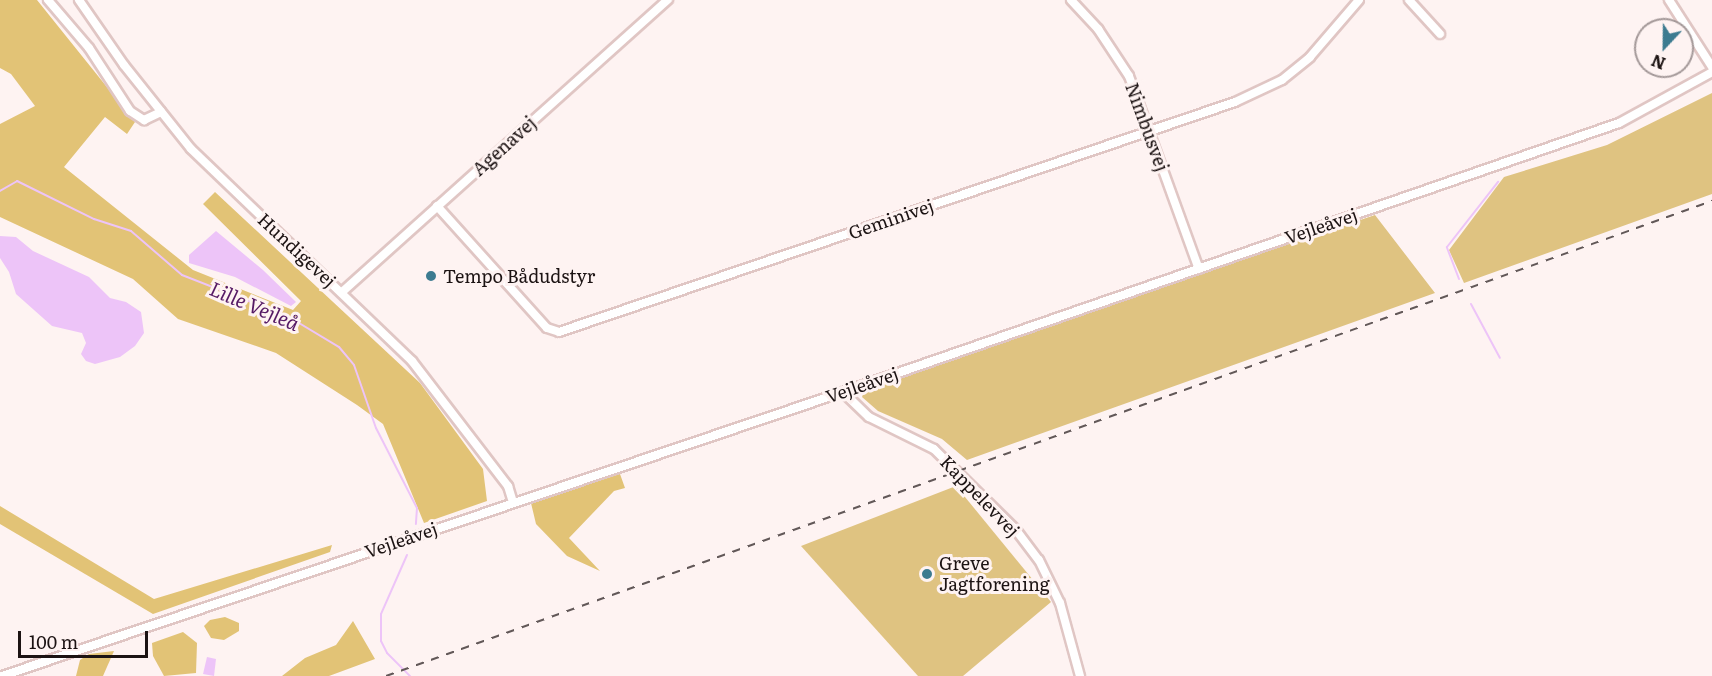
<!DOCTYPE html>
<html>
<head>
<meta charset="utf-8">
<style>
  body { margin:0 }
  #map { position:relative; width:1712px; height:676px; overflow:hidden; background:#fef3f2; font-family:Literata,serif }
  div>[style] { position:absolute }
  .green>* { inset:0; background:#dfc381 }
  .forest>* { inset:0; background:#e2c376 }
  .water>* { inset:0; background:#edc4f8 }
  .stream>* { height:2px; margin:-1px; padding:0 1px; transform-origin:1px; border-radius:1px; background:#edc4f8 }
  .roads { filter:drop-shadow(2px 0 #e0c6c4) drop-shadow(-2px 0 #e0c6c4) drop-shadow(0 2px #e0c6c4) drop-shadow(0 -2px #e0c6c4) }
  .minor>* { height:8px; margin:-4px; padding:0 4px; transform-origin:4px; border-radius:4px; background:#fff }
  .rail>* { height:2px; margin-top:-1px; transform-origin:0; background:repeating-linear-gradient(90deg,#625858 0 8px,transparent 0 16px) }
  .dots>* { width:16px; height:16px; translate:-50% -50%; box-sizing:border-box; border:3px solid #fef3f2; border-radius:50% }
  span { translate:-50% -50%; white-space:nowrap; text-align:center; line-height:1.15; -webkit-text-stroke:6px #fef3f2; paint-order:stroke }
  .street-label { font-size:18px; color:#1c1313 }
  .poi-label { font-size:18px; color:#1c1313 }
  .left { translate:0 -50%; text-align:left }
  .water-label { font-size:20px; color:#561a65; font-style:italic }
  .north { position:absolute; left:1634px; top:18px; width:60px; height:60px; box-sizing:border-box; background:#fef3f2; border:2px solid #a49999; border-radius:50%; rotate:202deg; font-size:16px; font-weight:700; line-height:24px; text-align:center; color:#1c1313 }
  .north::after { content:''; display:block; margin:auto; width:21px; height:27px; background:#3c7b90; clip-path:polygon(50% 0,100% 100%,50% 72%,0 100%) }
  .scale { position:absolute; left:18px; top:631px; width:130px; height:27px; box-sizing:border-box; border:3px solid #1c1313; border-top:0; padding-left:8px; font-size:18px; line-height:21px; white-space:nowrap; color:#1c1313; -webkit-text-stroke:4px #fef3f2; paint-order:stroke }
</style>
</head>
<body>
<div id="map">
  <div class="green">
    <i style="clip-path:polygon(1712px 93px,1712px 194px,1464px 283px,1449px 250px,1504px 177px,1607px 145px)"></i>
    <i style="clip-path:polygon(1375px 215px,1435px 293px,967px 460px,942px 439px,878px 411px,862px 397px,866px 387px)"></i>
    <i style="clip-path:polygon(956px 486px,1051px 602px,963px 676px,918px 676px,801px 546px)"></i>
  </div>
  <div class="forest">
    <i style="clip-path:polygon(0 0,37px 0,135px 122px,127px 134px,105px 117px,64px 167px,193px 270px,293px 310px,301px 301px,203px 204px,215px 192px,420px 383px,483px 469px,487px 501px,424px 523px,383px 424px,357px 405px,276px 353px,178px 319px,133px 279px,0 217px,0 124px,35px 106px,11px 74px,0 68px)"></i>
    <i style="clip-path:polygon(620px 474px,625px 488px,614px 491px,569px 538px,600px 571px,567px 556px,536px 524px,531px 503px)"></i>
    <i style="clip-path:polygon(0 506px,154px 599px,332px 545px,330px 552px,153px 614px,0 524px)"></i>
    <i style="clip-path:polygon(225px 617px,239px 623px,239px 631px,224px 640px,211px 638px,204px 626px,210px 620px)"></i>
    <i style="clip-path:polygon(353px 621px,375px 659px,329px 676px,282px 676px,305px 658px,336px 645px)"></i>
    <i style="clip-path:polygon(183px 632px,197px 643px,196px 673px,164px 676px,153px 656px,152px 643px)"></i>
    <i style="clip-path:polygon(114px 651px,103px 676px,76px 676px,80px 660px,89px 654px)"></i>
  </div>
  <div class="water">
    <i style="clip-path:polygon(216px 231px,263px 270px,296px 302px,291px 306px,235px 277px,189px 263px,189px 255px)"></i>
    <i style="clip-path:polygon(0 236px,16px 237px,33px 251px,89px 277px,110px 298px,126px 302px,141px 312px,144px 333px,135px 346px,120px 357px,95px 364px,86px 361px,81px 354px,86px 343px,82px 333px,52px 326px,16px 294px,9px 272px,0 258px)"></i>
    <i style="clip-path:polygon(207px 657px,216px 659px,214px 676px,203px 674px)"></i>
  </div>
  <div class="stream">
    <i style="left:0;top:191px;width:20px;rotate:-30deg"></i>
    <i style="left:17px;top:181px;width:86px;rotate:26.3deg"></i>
    <i style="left:94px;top:219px;width:39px;rotate:18deg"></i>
    <i style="left:131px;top:231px;width:67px;rotate:40.8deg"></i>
    <i style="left:182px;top:275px;width:115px;rotate:21.4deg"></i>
    <i style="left:289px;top:317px;width:58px;rotate:31deg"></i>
    <i style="left:339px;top:347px;width:23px;rotate:50deg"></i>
    <i style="left:354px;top:365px;width:67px;rotate:70.8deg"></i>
    <i style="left:376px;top:428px;width:90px;rotate:62.9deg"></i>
    <i style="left:417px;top:508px;width:16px;rotate:94deg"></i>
    <i style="left:1459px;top:279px;width:34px;rotate:-111deg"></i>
    <i style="left:1447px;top:247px;width:83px;rotate:-51.9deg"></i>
    <i style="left:1471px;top:304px;width:61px;rotate:61.8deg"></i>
    <i style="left:407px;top:555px;width:64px;rotate:113.8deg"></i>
    <i style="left:381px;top:614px;width:27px;rotate:90deg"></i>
    <i style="left:381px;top:641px;width:13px;rotate:63deg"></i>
    <i style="left:387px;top:653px;width:33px;rotate:45deg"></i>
  </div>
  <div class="roads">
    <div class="minor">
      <i style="left:48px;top:0;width:63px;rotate:49.5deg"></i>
      <i style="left:89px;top:48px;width:75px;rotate:56.9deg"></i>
      <i style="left:130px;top:111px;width:17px;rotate:33deg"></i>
      <i style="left:144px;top:120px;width:19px;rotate:-25deg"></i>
      <i style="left:79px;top:0;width:79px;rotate:55.3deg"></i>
      <i style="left:124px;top:65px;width:107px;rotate:51.4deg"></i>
      <i style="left:191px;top:149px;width:306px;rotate:43.8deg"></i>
      <i style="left:412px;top:361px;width:158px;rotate:52.5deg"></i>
      <i style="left:508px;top:486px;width:17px;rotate:73deg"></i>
      <i style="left:1071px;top:0;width:40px;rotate:47deg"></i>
      <i style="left:1098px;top:29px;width:56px;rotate:56.6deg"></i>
      <i style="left:1129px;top:76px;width:205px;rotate:70.1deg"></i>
      <i style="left:1409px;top:0;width:46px;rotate:47.6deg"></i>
      <i style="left:1669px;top:0;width:80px;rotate:57.3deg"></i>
      <i style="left:437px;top:206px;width:164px;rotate:48deg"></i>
      <i style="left:547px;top:328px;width:13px;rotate:18deg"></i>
      <i style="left:559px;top:332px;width:714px;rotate:-18.79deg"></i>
      <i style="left:1235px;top:102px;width:52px;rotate:-25.1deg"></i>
      <i style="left:1282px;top:80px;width:36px;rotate:-39deg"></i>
      <i style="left:1310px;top:57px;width:75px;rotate:-49.3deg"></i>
      <i style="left:342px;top:292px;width:438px;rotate:-41.9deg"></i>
      <i style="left:843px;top:392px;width:36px;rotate:44deg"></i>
      <i style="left:869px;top:417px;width:72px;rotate:26.2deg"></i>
      <i style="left:934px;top:449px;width:115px;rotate:44.6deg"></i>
      <i style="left:1016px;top:530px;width:38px;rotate:53deg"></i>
      <i style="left:1039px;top:560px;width:48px;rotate:64deg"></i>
      <i style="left:1060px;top:603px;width:76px;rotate:74.7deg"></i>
      <i style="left:2px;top:676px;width:888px;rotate:-18.66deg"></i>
      <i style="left:843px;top:392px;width:821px;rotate:-19.12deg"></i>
      <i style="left:1619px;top:123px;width:106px;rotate:-28.7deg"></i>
    </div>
  </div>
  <div class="rail">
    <i style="left:386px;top:676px;width:1409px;rotate:-19.71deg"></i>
  </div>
  <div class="dots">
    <i style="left:431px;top:276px;background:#3c7b90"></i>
    <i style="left:927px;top:574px;background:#3c7b90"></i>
  </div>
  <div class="street-label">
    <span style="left:1147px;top:127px;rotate:70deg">Nimbusvej</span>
    <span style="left:504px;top:146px;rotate:-42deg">Agenavej</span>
    <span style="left:891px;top:219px;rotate:-19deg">Geminivej</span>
    <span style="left:1321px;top:226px;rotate:-19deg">Vejleåvej</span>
    <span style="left:297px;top:250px;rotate:43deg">Hundigevej</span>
    <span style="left:862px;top:385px;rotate:-19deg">Vejleåvej</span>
    <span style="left:980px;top:496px;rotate:46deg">Kappelevvej</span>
    <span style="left:401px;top:540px;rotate:-19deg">Vejleåvej</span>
  </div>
  <div class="poi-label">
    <span class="left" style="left:443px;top:276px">Tempo Bådudstyr</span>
    <span class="left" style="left:939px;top:574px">Greve<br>Jagtforening</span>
  </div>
  <div class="water-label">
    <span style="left:255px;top:305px;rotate:23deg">Lille Vejleå</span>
  </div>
  <div class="north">N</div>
  <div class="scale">100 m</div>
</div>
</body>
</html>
